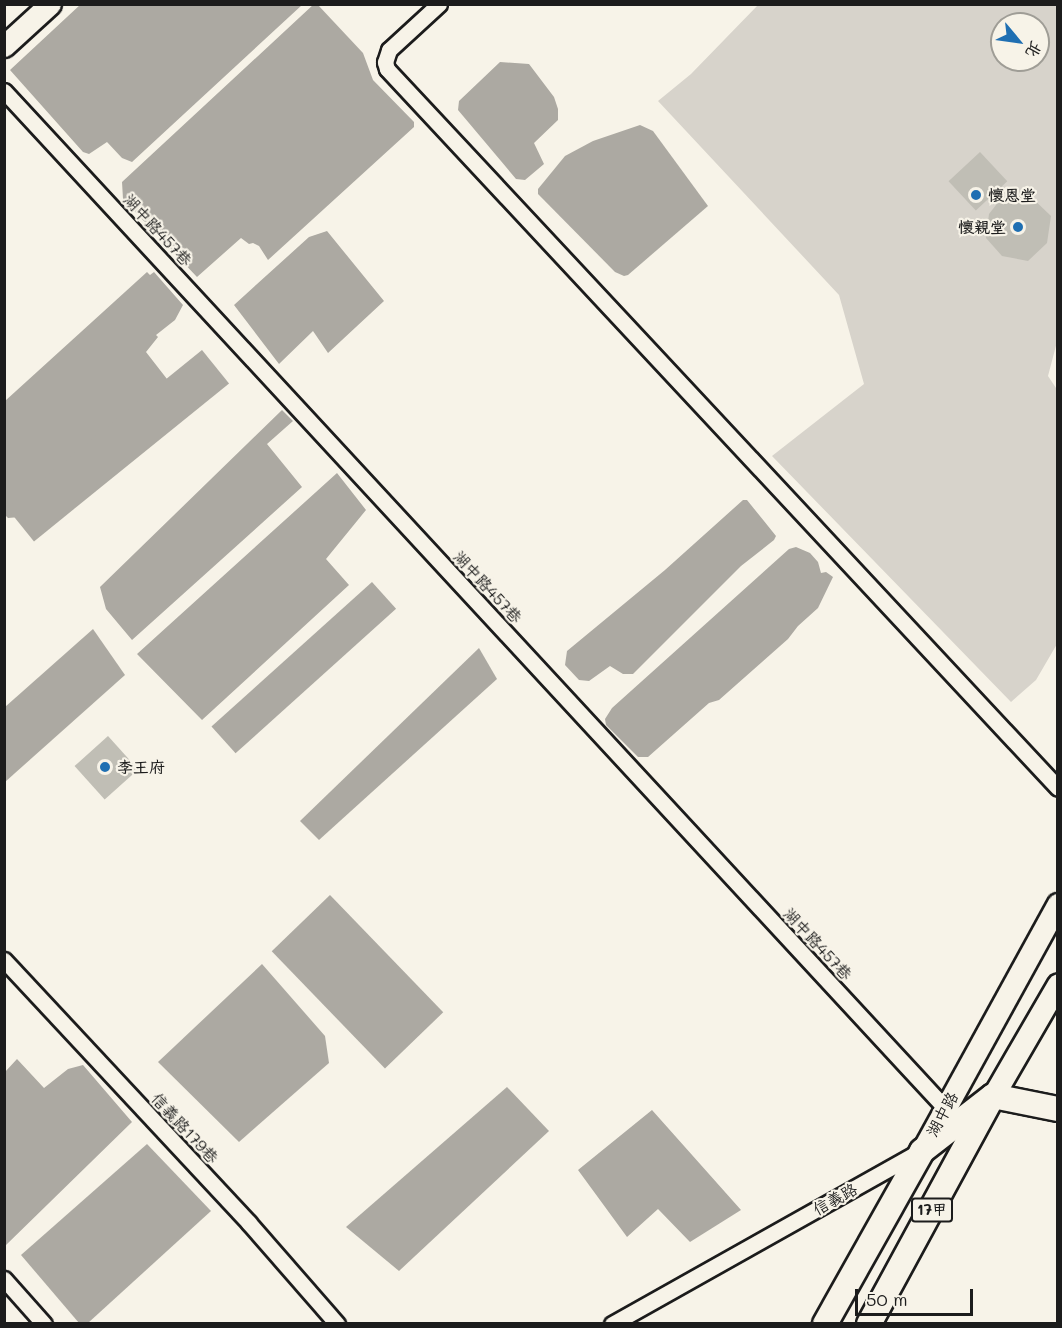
<!DOCTYPE html>
<html>
<head>
<meta charset="utf-8">
<style>
  body { margin:0 }
  #map { position:relative; width:1062px; height:1328px; overflow:hidden; background:#f7f3e8; font-family:Mali,"LXGW WenKai TC",sans-serif }
  div>[style] { position:absolute }
  .green>* { inset:0; background:#d7d3cb }
  .water>* { inset:0; background:#aca9a2; transform-origin:0 0 }
  .building>* { inset:0; background:#c0beb5; transform-origin:0 0 }
  .roads { filter:drop-shadow(2px 0 #1c1c1c) drop-shadow(-2px 0 #1c1c1c) drop-shadow(0 2px #1c1c1c) drop-shadow(0 -2px #1c1c1c) }
  .street>* { height:15px; margin:-7.5px; padding:0 7.5px; transform-origin:7.5px; border-radius:7.5px; background:#f7f3e8 }
  .secondary>* { height:21px; margin:-10.5px; padding:0 10.5px; transform-origin:10.5px; border-radius:10.5px; background:#f7f3e8 }
  .primary>* { height:24px; margin:-12px; padding:0 12px; transform-origin:12px; border-radius:12px; background:#f7f3e8 }
  .dots>* { width:16px; height:16px; translate:-50% -50%; box-sizing:border-box; border:3px solid #f7f3e8; border-radius:50% }
  span { translate:-50% -50%; white-space:nowrap; text-align:center; line-height:1.15; -webkit-text-stroke:4.5px #f7f3e8; paint-order:stroke }
  .shield-label span { padding:2px 4px; background:#f7f3e8; border:2px solid; border-radius:4px; -webkit-text-stroke-width:0 }
  .shield-label { font-size:15px; color:#1c1c1c; font-weight:700 }
  .poi-label { font-size:16px; color:#1c1c1c; font-weight:700 }
  .left { translate:0 -50%; text-align:left }
  .right { translate:-100% -50%; text-align:right }
  .street-label { font-size:16px; color:#1c1c1c }
  .frame { position:absolute; inset:0; border:6px solid #1c1c1c; pointer-events:none }
  .north { position:absolute; left:990px; top:12px; width:60px; height:60px; box-sizing:border-box; background:#f7f3e8; border:2px solid #9f9d96; border-radius:50%; rotate:119deg; font-size:16px; font-weight:700; line-height:24px; text-align:center; color:#1c1c1c }
  .north::after { content:''; display:block; margin:auto; width:21px; height:27px; background:#1f6fb2; clip-path:polygon(50% 0,100% 100%,50% 72%,0 100%) }
  .scale { position:absolute; left:855px; top:1289px; width:118px; height:27px; box-sizing:border-box; border:3px solid #1c1c1c; border-top:0; padding-left:8px; font-size:18px; line-height:21px; white-space:nowrap; color:#1c1c1c; -webkit-text-stroke:4px #f7f3e8; paint-order:stroke }
</style>
</head>
<body>
<div id="map">
  <div class="green">
    <i style="clip-path:polygon(evenodd,758px 5px,1057px 5px,1058px 338px,1048px 376px,1058px 391px,1057px 644px,1036px 680px,1011px 702px,772px 456px,864px 384px,839px 295px,658px 101px,691px 74px,758px 5px,1002px 24px,1038px 24px,1038px 60px,1002px 60px,1002px 24px)"></i>
  </div>
  <div class="water">
    <i style="clip-path:polygon(81px 4px,302px 4px,302px 5px,132px 162px,122px 158px,107px 142px,89px 154px,83px 152px,10px 70px)"></i>
    <i style="clip-path:polygon(314px 4px,318px 5px,363px 53px,373px 80px,414px 122px,414px 127px,268px 260px,259px 246px,253px 243px,249px 244px,241px 238px,197px 277px,123px 199px,122px 182px)"></i>
    <i style="clip-path:polygon(500px 62px,529px 64px,554px 97px,558px 109px,558px 120px,534px 143px,544px 164px,525px 180px,516px 179px,458px 110px,459px 101px)"></i>
    <i style="clip-path:polygon(640px 125px,653px 131px,708px 206px,628px 275px,624px 276px,615px 272px,538px 194px,538px 189px,565px 156px,593px 141px)"></i>
    <i style="clip-path:polygon(327px 231px,384px 301px,328px 353px,313px 331px,279px 364px,234px 305px,309px 237px)"></i>
    <i style="clip-path:polygon(147px 272px,150px 275px,154px 272px,183px 305px,175px 320px,156px 335px,158px 337px,146px 352px,167px 379px,20px 517px,8px 518px,4px 514px,5px 401px)"></i>
    <i style="left:202px;top:350px;width:43px;height:251px;rotate:51deg"></i>
    <i style="clip-path:polygon(282px 410px,293px 421px,267px 444px,302px 487px,132px 640px,106px 609px,100px 587px)"></i>
    <i style="clip-path:polygon(337px 473px,366px 510px,326px 559px,349px 585px,202px 720px,137px 654px)"></i>
    <i style="clip-path:polygon(743px 500px,747px 500px,776px 536px,774px 540px,741px 566px,633px 674px,623px 674px,610px 666px,589px 681px,579px 680px,565px 665px,567px 651px,665px 570px)"></i>
    <i style="clip-path:polygon(796px 547px,810px 553px,818px 562px,821px 573px,826px 572px,833px 577px,818px 608px,798px 626px,788px 639px,719px 700px,709px 703px,648px 757px,638px 757px,606px 725px,605px 719px,612px 708px,789px 549px)"></i>
    <i style="left:372px;top:582px;width:36px;height:216px;rotate:48deg"></i>
    <i style="clip-path:polygon(93px 629px,125px 675px,5px 782px,5px 707px)"></i>
    <i style="clip-path:polygon(479px 648px,497px 679px,319px 840px,300px 821px)"></i>
    <i style="left:330px;top:895px;width:163px;height:81px;rotate:46deg"></i>
    <i style="clip-path:polygon(262px 964px,325px 1036px,329px 1063px,239px 1142px,158px 1062px)"></i>
    <i style="clip-path:polygon(17px 1059px,44px 1088px,68px 1069px,83px 1065px,132px 1122px,5px 1246px,5px 1072px)"></i>
    <i style="clip-path:polygon(507px 1087px,549px 1131px,399px 1271px,346px 1227px)"></i>
    <i style="clip-path:polygon(652px 1110px,741px 1210px,690px 1242px,658px 1209px,627px 1237px,578px 1170px)"></i>
    <i style="clip-path:polygon(147px 1144px,211px 1211px,88px 1323px,79px 1323px,21px 1255px)"></i>
  </div>
  <div class="building">
    <i style="left:980px;top:152px;width:40px;height:43px;rotate:47deg"></i>
    <i style="clip-path:polygon(1028px 194px,1051px 216px,1047px 243px,1028px 261px,1002px 256px,986px 238px,989px 214px,1003px 196px)"></i>
    <i style="left:108px;top:736px;width:45px;height:45px;rotate:48deg"></i>
  </div>
  <div class="roads">
    <div class="street">
      <i style="left:439px;top:4px;width:68px;rotate:137.4deg"></i>
      <i style="left:389px;top:50px;width:13px;rotate:108deg"></i>
      <i style="left:385px;top:62px;width:7px;rotate:74deg"></i>
      <i style="left:387px;top:69px;width:983px;rotate:46.98deg"></i>
      <i style="left:4px;top:91px;width:1386px;rotate:47.22deg"></i>
      <i style="left:4px;top:960px;width:359px;rotate:47deg"></i>
      <i style="left:249px;top:1223px;width:134px;rotate:48.9deg"></i>
      <i style="left:4px;top:1279px;width:60px;rotate:48.4deg"></i>
      <i style="left:612px;top:1324px;width:352px;rotate:-29.3deg"></i>
    </div>
    <div class="secondary">
      <i style="left:4px;top:46px;width:62px;rotate:-42.4deg"></i>
      <i style="left:993px;top:1096px;width:129px;rotate:-59.9deg"></i>
      <i style="left:922px;top:1151px;width:282px;rotate:-61.2deg"></i>
    </div>
    <div class="primary">
      <i style="left:825px;top:1324px;width:198px;rotate:-60.7deg"></i>
      <i style="left:922px;top:1151px;width:90px;rotate:-37.8deg"></i>
      <i style="left:993px;top:1096px;width:66px;rotate:11.3deg"></i>
      <i style="left:869px;top:1324px;width:251px;rotate:-61.5deg"></i>
    </div>
  </div>
  <div class="dots">
    <i style="left:976px;top:195px;background:#1f6fb2"></i>
    <i style="left:1018px;top:227px;background:#1f6fb2"></i>
    <i style="left:105px;top:767px;background:#1f6fb2"></i>
  </div>
  <div class="shield-label">
    <span style="left:932px;top:1210px">17甲</span>
  </div>
  <div class="poi-label">
    <span class="left" style="left:988px;top:195px">懷恩堂</span>
    <span class="right" style="left:1006px;top:227px">懷親堂</span>
    <span class="left" style="left:117px;top:767px">李王府</span>
  </div>
  <div class="street-label">
    <span style="left:158px;top:230px;rotate:47deg">湖中路457巷</span>
    <span style="left:488px;top:587px;rotate:47deg">湖中路457巷</span>
    <span style="left:818px;top:944px;rotate:47deg">湖中路457巷</span>
    <span style="left:942px;top:1114px;rotate:-62deg">湖中路</span>
    <span style="left:185px;top:1128px;rotate:47deg">信義路179巷</span>
    <span style="left:835px;top:1199px;rotate:-29deg">信義路</span>
  </div>
  <div class="frame"></div>
  <div class="north">北</div>
  <div class="scale">50 m</div>
</div>
</body>
</html>
